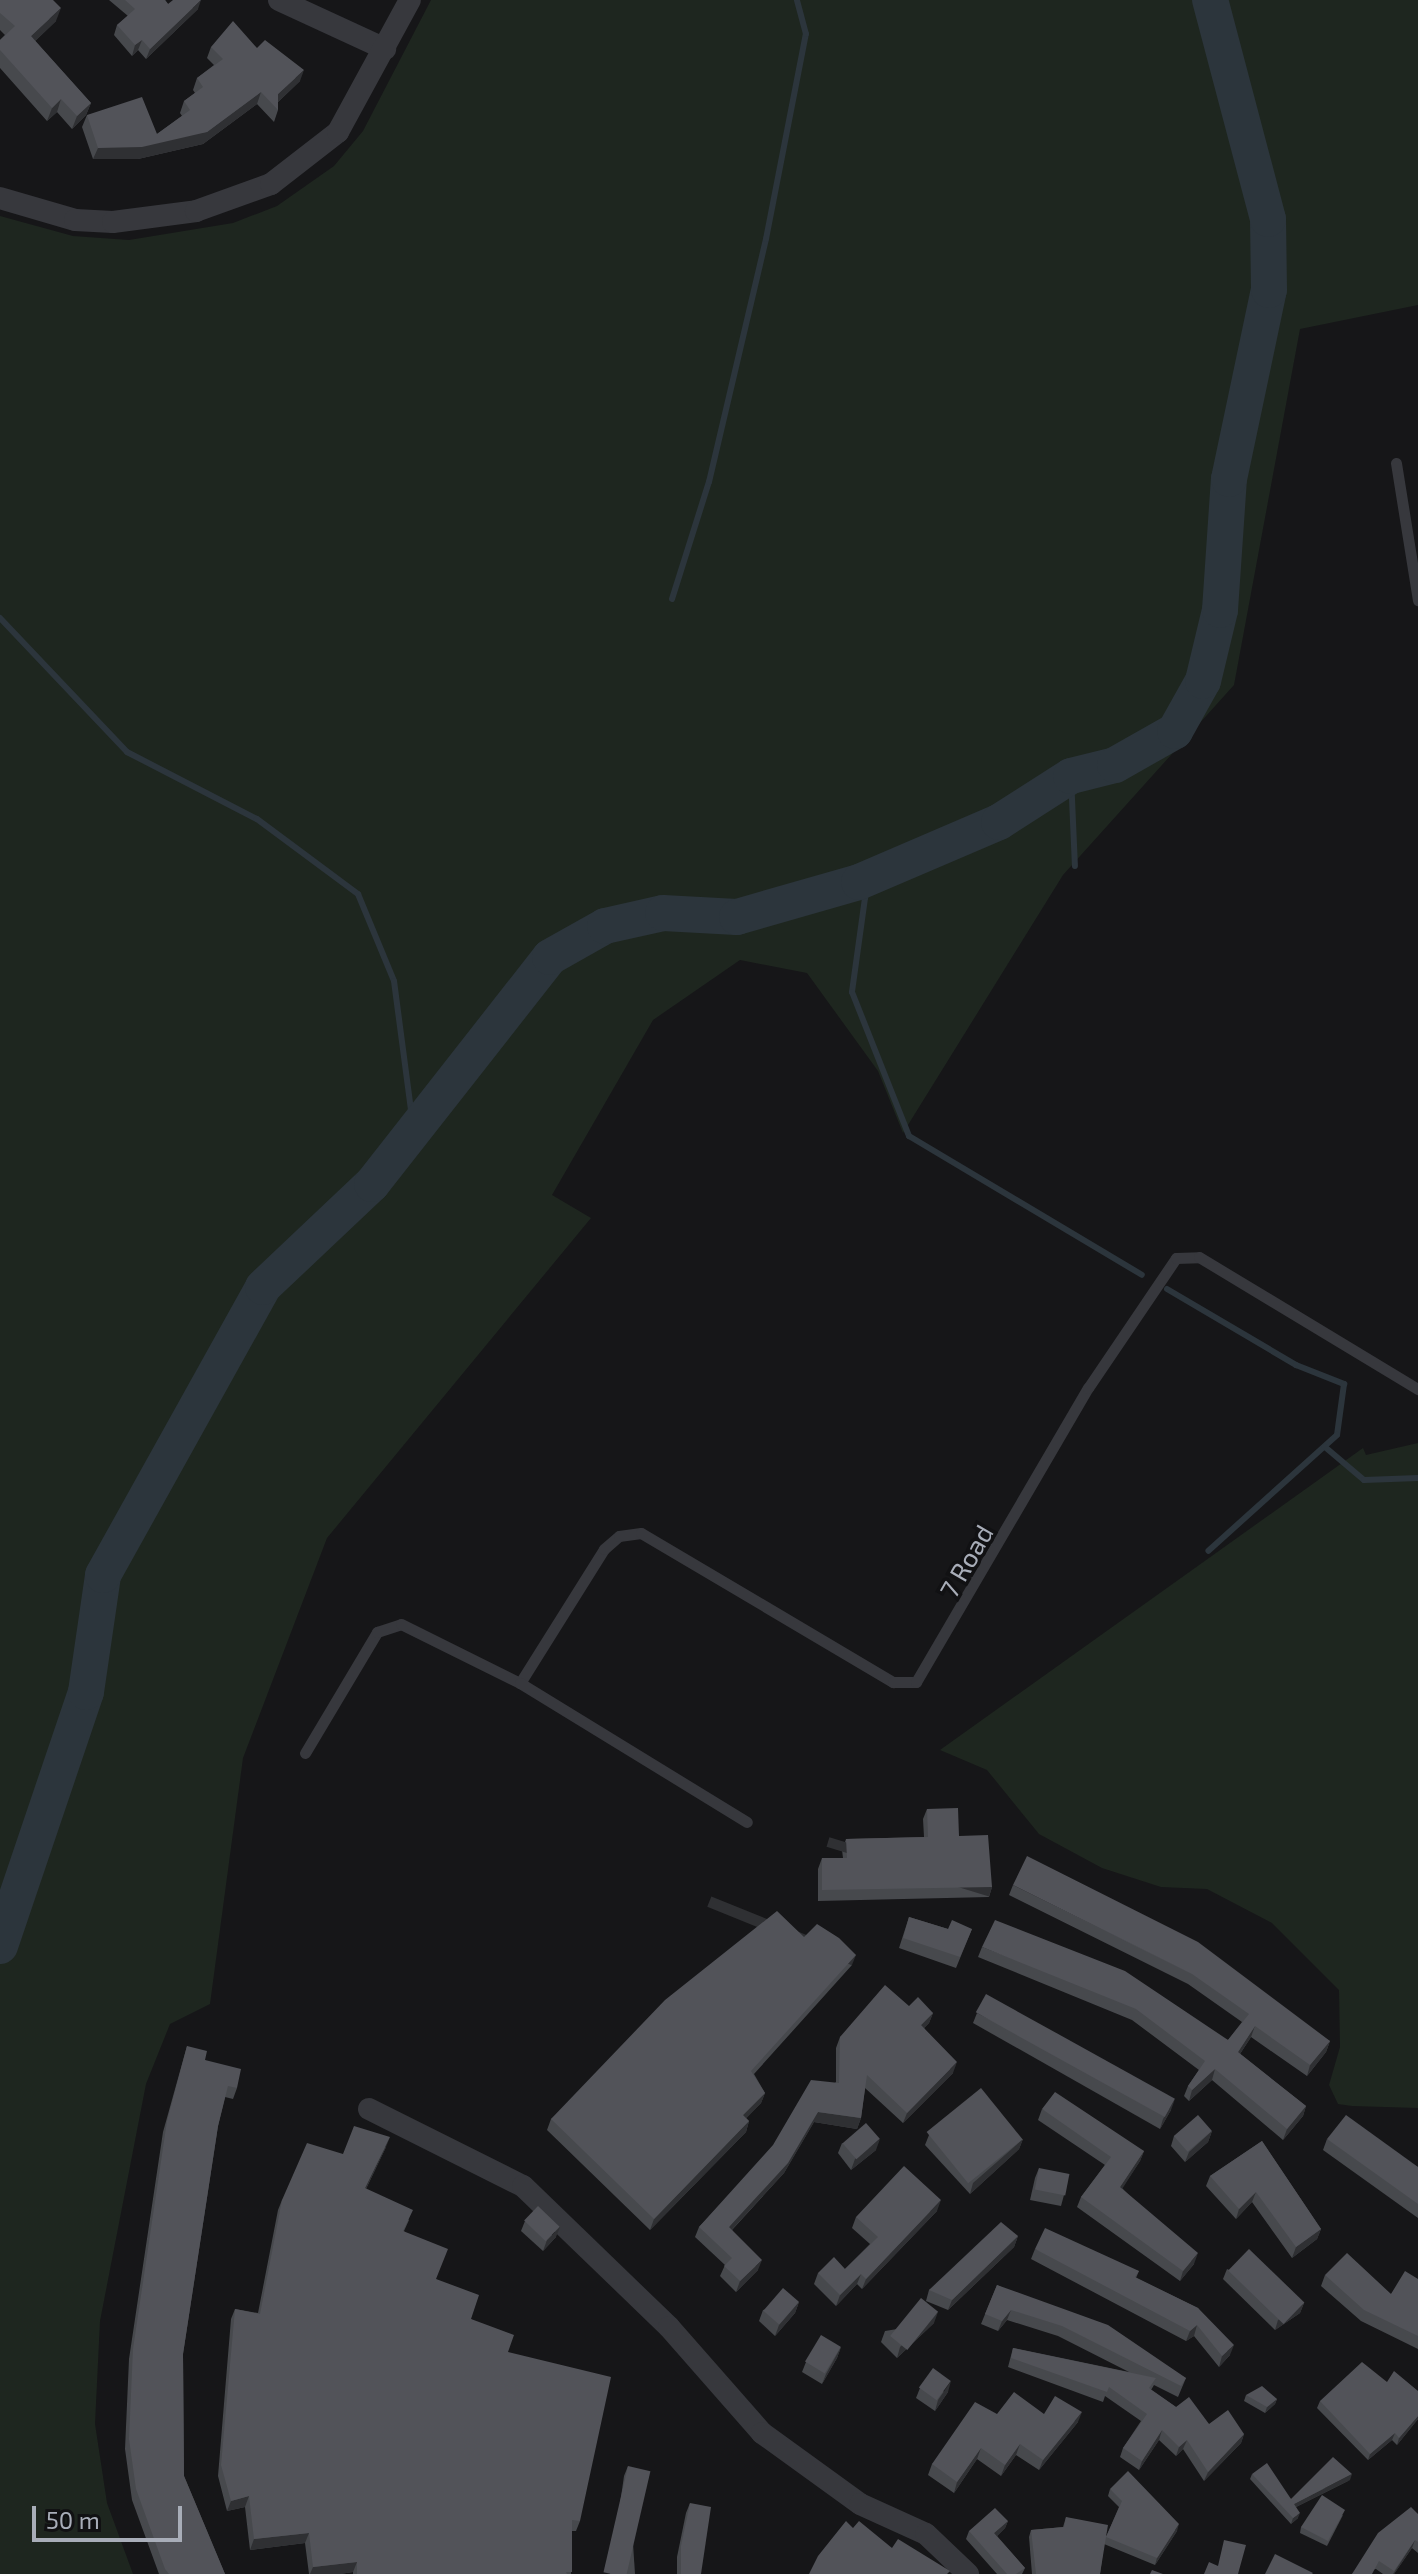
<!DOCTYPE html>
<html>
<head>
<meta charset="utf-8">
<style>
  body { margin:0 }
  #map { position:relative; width:1418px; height:2574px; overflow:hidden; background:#161618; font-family:"Exo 2",sans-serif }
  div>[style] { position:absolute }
  .green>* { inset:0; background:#1e261f }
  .stream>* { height:6px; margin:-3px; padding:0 3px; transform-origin:3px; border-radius:3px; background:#2c353c }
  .river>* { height:36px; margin:-18px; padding:0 18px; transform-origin:18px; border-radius:18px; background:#2c353c }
  .lane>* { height:11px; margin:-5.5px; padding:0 5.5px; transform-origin:5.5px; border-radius:5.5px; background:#37383d }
  .street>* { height:22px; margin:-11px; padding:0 11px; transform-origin:11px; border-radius:11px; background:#37383d }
  .wall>* { inset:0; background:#47494d }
  .shaded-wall>* { inset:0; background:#2f3033; transform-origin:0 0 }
  .building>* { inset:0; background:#525359; transform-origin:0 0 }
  span { translate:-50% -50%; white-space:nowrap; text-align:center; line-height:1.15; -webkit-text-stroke:7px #111113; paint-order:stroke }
  .street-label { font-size:26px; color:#a8adb8 }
  .scale { position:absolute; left:32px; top:2506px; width:150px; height:36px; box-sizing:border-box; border:4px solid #a8adb8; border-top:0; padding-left:10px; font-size:24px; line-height:28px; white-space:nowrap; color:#a8adb8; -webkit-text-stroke:6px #111113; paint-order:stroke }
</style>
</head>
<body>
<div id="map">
  <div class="green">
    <i style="clip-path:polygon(431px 0,1418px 0,1418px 305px,1300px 329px,1234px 685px,1063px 875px,903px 1133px,878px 1071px,807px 973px,740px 960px,653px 1020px,552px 1195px,591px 1218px,327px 1538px,243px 1758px,210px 2004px,170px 2024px,146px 2084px,100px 2321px,95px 2424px,107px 2503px,133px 2574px,0 2574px,0 216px,73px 236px,129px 240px,233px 223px,277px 206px,334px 166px,363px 131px)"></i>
    <i style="clip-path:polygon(1418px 1443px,1418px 2108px,1352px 2106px,1338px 2104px,1329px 2085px,1340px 2047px,1339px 1990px,1272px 1923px,1207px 1889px,1161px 1887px,1102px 1868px,1039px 1834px,987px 1770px,940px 1750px,1363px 1448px,1366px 1455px)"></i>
  </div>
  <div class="stream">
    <i style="left:672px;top:599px;width:123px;rotate:-72.5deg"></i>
    <i style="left:709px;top:482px;width:250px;rotate:-76.8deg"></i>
    <i style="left:766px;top:239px;width:209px;rotate:-79deg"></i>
    <i style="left:806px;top:34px;width:35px;rotate:-105deg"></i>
    <i style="left:0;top:618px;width:185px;rotate:46.5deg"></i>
    <i style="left:127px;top:752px;width:146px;rotate:27.3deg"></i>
    <i style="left:257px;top:819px;width:126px;rotate:36.6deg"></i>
    <i style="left:358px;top:894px;width:94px;rotate:67.5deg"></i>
    <i style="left:394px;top:981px;width:153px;rotate:82.5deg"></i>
    <i style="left:1071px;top:776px;width:90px;rotate:87.5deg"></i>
    <i style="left:859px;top:882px;width:17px;rotate:69deg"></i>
    <i style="left:865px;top:898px;width:95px;rotate:97.9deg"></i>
    <i style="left:852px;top:992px;width:155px;rotate:68.4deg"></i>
    <i style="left:909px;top:1136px;width:271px;rotate:30.8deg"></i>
    <i style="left:1167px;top:1289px;width:150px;rotate:30.5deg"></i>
    <i style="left:1296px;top:1365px;width:52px;rotate:21.6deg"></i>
    <i style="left:1344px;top:1384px;width:51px;rotate:97.8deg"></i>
    <i style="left:1337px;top:1435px;width:173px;rotate:138deg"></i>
    <i style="left:1325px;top:1447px;width:51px;rotate:40.2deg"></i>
    <i style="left:1364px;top:1480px;width:54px;rotate:-2.1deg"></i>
  </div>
  <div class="river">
    <i style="left:0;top:1946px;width:268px;rotate:-71.3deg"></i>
    <i style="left:86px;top:1692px;width:118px;rotate:-81.7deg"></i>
    <i style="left:103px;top:1575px;width:329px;rotate:-60.9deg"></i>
    <i style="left:263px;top:1287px;width:150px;rotate:-43.4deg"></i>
    <i style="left:372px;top:1184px;width:288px;rotate:-51.9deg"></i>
    <i style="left:550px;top:957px;width:63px;rotate:-29.4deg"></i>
    <i style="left:605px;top:926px;width:59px;rotate:-12.6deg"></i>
    <i style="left:663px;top:913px;width:74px;rotate:3.1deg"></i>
    <i style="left:737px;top:917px;width:127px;rotate:-16deg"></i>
    <i style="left:859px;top:882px;width:152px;rotate:-23.2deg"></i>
    <i style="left:999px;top:822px;width:85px;rotate:-32.6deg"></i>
    <i style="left:1071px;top:776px;width:45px;rotate:-14deg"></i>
    <i style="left:1115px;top:765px;width:69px;rotate:-29.5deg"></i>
    <i style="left:1175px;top:731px;width:57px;rotate:-60.8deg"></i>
    <i style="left:1203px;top:681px;width:73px;rotate:-76.5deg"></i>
    <i style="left:1220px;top:610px;width:131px;rotate:-86.1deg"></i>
    <i style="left:1229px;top:479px;width:193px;rotate:-78.1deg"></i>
    <i style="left:1269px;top:290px;width:71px;rotate:-90.8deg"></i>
    <i style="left:1268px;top:219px;width:227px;rotate:-104.8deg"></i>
  </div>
  <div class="lane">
    <i style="left:1396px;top:463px;width:139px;rotate:80.9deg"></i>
    <i style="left:520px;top:1683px;width:158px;rotate:-57.9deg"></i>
    <i style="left:604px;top:1549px;width:20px;rotate:-41deg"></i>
    <i style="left:619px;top:1536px;width:22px;rotate:-8deg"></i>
    <i style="left:641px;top:1533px;width:293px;rotate:30.6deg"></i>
    <i style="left:893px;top:1682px;width:23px"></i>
    <i style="left:916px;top:1682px;width:341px;rotate:-59.7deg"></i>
    <i style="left:1088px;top:1388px;width:157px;rotate:-55.9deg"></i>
    <i style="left:1176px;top:1258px;width:23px;rotate:-2deg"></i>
    <i style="left:1199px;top:1257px;width:256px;rotate:31.1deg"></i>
    <i style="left:305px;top:1753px;width:141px;rotate:-59.2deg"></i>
    <i style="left:377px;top:1632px;width:25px;rotate:-18deg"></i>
    <i style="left:401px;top:1624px;width:133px;rotate:26.4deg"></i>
    <i style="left:520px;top:1683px;width:266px;rotate:31.5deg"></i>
  </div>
  <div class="street">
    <i style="left:279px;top:0;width:117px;rotate:24.8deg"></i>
    <i style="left:0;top:198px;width:78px;rotate:16.3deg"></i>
    <i style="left:75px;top:220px;width:38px;rotate:3deg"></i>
    <i style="left:113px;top:222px;width:84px;rotate:-7.5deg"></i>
    <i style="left:196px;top:211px;width:80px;rotate:-19.8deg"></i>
    <i style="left:271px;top:184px;width:85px;rotate:-37.8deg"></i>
    <i style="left:338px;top:132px;width:150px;rotate:-61.4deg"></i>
    <i style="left:369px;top:2109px;width:172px;rotate:26.6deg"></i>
    <i style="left:523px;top:2186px;width:203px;rotate:44deg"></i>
    <i style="left:669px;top:2327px;width:141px;rotate:48.7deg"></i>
    <i style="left:762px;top:2433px;width:121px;rotate:35.9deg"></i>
    <i style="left:860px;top:2504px;width:72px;rotate:24.4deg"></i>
    <i style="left:926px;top:2534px;width:58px;rotate:43.6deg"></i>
  </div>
  <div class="wall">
    <i style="clip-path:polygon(0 0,56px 21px,35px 41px,91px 103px,86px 115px,72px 129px,57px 112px,47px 121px,0 68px,0 40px,5px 35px,0 30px)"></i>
    <i style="clip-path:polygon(109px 0,165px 0,168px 4px,198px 9px,146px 59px,138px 50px,132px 56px,114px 35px,117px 25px,128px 16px)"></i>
    <i style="clip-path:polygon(211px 47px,257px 48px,300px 81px,278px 102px,278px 110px,274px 122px,257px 104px,203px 144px,138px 159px,93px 159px,82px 127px,87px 115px,157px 134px,182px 116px,180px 113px,184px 101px,195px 93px,193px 90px,197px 78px,214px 65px,207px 58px)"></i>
    <i style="clip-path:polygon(927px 1809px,959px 1836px,992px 1887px,989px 1897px,818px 1901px,818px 1869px,822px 1858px,843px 1858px,842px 1850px,846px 1839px,924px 1837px,923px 1819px)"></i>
    <i style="clip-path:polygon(1013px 1885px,1330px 2041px,1326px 2052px,1307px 2076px,1251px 2037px,1240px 2054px,1306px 2106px,1303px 2116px,1283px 2140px,1212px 2080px,1189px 2101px,1184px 2096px,1188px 2086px,1199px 2070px,1132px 2020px,978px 1957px,982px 1947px,1228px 2040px,1242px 2022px,1188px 1984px,1009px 1895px)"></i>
    <i style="clip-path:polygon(909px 1917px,948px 1929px,972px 1929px,956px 1968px,899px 1948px)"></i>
    <i style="clip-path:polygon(804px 1937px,852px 1965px,754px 2074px,765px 2093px,761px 2103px,746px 2118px,749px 2121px,746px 2132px,650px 2230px,547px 2130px,551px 2119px)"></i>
    <i style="clip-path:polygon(909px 2006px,933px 2013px,929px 2023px,924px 2028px,953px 2073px,903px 2123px,865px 2088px,861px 2118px,857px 2129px,814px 2122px,784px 2173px,732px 2230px,758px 2270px,736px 2292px,720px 2276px,725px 2265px,695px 2237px,699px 2227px,836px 2082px,836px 2048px,840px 2037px)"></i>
    <i style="clip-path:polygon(977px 2013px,1171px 2110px,1160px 2129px,973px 2023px)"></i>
    <i style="clip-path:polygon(187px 2046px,205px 2060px,237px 2088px,233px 2099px,225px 2097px,218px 2126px,183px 2354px,184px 2476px,225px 2574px,159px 2574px,132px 2500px,125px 2449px,129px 2359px,163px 2132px)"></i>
    <i style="clip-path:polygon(1042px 2109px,1144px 2151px,1140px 2161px,1122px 2188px,1194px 2264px,1180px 2281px,1077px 2207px,1081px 2197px,1105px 2165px,1038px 2120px)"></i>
    <i style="clip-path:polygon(1212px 2131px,1208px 2142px,1185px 2162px,1171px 2146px,1174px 2136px)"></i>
    <i style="clip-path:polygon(929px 2135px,1023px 2139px,1019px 2149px,970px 2194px,925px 2145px)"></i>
    <i style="clip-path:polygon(1327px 2139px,1418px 2167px,1418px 2218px,1323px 2150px)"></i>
    <i style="clip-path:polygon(1262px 2141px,1321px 2229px,1317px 2239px,1292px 2258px,1252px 2202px,1236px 2219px,1206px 2186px,1210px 2176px)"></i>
    <i style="clip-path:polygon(842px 2143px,876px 2150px,851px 2170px,838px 2153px)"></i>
    <i style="clip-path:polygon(386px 2147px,366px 2189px,409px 2220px,404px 2231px,436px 2279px,471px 2319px,508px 2352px,580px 2521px,576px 2531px,572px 2531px,571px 2574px,353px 2574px,353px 2572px,340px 2574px,309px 2574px,305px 2543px,250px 2550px,245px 2507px,227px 2511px,218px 2476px,231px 2319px,235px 2309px,258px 2313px,278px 2210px,282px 2200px,343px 2154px)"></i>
    <i style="clip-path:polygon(1039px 2168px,1064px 2195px,1061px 2206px,1030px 2200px,1035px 2178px)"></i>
    <i style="clip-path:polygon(937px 2211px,862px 2289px,857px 2284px,836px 2306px,814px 2284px,818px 2273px,845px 2269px,870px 2244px,852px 2228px,856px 2217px)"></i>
    <i style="clip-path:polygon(525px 2221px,556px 2237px,543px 2251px,521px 2231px)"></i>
    <i style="clip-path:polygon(1018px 2236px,1014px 2247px,948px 2310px,926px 2301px,929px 2290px)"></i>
    <i style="clip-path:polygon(1035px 2249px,1139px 2271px,1136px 2278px,1198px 2308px,1230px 2355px,1219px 2367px,1194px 2336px,1186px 2341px,1031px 2259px)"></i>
    <i style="clip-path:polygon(1227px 2269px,1304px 2303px,1300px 2313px,1275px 2330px,1223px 2279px)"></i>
    <i style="clip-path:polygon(1325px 2275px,1391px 2294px,1418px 2279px,1418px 2349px,1361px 2321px,1321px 2286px)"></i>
    <i style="clip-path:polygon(997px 2285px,1186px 2378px,1178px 2397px,1154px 2385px,1151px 2390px,1176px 2407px,1209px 2424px,1244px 2434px,1241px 2443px,1204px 2481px,1183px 2449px,1176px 2456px,1159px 2440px,1139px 2470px,1120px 2457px,1123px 2448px,1141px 2421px,1105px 2396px,1103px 2402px,1008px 2367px,1013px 2348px,1129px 2372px,1058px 2336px,1007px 2320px,998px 2331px,981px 2324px)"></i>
    <i style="clip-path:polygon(799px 2302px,795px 2313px,775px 2336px,759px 2321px,763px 2310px)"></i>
    <i style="clip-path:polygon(934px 2323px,897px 2358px,881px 2342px,885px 2331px)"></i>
    <i style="clip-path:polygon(841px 2347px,837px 2358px,822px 2384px,802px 2372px,806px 2362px)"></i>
    <i style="clip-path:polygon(1387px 2382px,1418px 2391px,1418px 2419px,1397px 2445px,1392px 2440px,1368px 2460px,1317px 2408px,1320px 2401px)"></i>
    <i style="clip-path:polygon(920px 2388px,948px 2392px,935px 2411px,916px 2398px)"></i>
    <i style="clip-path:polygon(1246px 2395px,1277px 2399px,1275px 2404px,1265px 2413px,1244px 2401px)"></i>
    <i style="clip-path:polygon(997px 2414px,1044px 2414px,1078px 2422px,1039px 2470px,1016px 2455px,1001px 2476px,977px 2459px,954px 2493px,928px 2475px,932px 2464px)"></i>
    <i style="clip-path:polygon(628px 2466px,635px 2574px,610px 2574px,624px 2476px)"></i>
    <i style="clip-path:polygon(1252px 2474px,1291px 2499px,1350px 2480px,1296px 2507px,1298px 2518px,1291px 2524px,1250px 2479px)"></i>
    <i style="clip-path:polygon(1110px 2489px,1177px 2531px,1155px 2565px,1104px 2544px,1100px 2574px,1032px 2574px,1029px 2537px,1031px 2530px,1063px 2527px,1066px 2517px,1106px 2537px,1119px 2507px,1108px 2496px)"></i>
    <i style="clip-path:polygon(690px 2503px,701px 2574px,677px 2574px,677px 2557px,686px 2513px)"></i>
    <i style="clip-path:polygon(1418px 2514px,1418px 2553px,1412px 2548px,1394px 2574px,1383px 2574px,1376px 2569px,1352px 2574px)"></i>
    <i style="clip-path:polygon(1343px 2515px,1327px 2546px,1300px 2533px,1301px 2527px)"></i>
    <i style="clip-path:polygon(1008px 2521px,1005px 2528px,997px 2536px,1025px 2568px,1022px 2574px,997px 2574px,966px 2539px,969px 2531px)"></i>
  </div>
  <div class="shaded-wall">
    <i style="clip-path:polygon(201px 0,198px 9px,146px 59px,150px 49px)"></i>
    <i style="clip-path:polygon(61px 8px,56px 21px,27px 49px,31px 36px)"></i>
    <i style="clip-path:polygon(142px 40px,138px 50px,132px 56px,135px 45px)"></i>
    <i style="clip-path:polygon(304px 70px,300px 81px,274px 106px,278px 94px)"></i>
    <i style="clip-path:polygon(261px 92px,257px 104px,203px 144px,138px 159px,93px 159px,98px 148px,207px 132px)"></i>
    <i style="clip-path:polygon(61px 99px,57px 112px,47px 121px,52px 108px)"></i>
    <i style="clip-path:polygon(91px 103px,86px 115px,72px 129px,77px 116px)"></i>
    <i style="left:992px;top:1887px;width:10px;height:170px;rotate:107deg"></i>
    <i style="left:856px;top:1955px;width:11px;height:156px;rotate:112deg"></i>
    <i style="clip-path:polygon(933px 2013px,929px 2023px,917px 2035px,921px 2025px)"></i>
    <i style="clip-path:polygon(1255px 2026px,1251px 2037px,1234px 2063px,1238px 2052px)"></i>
    <i style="clip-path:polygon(1330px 2041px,1326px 2052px,1307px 2076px,1310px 2065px)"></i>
    <i style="clip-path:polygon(957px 2062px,953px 2073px,903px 2123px,907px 2113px)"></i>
    <i style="clip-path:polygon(1215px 2069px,1212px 2080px,1189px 2101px,1192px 2090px)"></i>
    <i style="clip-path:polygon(765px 2093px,761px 2103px,739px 2126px,743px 2115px)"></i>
    <i style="clip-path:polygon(1175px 2099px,1171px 2110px,1160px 2129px,1163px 2119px)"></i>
    <i style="clip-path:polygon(1306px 2106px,1303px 2116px,1283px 2140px,1287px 2129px)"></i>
    <i style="clip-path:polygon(818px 2112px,861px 2118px,857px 2129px,814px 2122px,784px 2173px,725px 2237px,729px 2227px)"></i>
    <i style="clip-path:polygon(749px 2121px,746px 2132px,650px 2230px,654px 2219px)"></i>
    <i style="clip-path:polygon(1212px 2131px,1208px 2142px,1185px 2162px,1189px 2152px)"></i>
    <i style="clip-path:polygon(390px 2137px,386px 2147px,361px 2199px,365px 2188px)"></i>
    <i style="clip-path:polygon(880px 2139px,876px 2150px,851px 2170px,855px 2159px)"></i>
    <i style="clip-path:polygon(1023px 2139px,1019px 2149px,970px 2194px,973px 2183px)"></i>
    <i style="clip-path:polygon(1144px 2151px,1140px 2161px,1117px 2197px,1120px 2187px)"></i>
    <i style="clip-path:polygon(1256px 2192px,1252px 2202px,1236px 2219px,1239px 2209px)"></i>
    <i style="clip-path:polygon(941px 2200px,937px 2211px,862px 2289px,866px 2279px)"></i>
    <i style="clip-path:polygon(560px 2227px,556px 2237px,543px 2251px,547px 2240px)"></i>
    <i style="clip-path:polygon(1321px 2229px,1317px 2239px,1292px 2258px,1296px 2247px)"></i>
    <i style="clip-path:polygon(1018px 2236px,1014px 2247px,948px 2310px,952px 2300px)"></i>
    <i style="clip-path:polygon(1198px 2253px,1194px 2264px,1180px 2281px,1183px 2271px)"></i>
    <i style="clip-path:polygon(762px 2260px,758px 2270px,736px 2292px,740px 2281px)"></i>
    <i style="clip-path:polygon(861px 2274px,857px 2284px,836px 2306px,840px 2295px)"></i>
    <i style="clip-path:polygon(799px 2302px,795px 2313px,775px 2336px,779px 2325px)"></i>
    <i style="clip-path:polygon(1304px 2303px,1300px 2313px,1275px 2330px,1278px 2320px)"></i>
    <i style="clip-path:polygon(1011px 2310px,1007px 2320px,998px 2331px,1002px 2321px)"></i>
    <i style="clip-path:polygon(938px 2312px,934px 2323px,897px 2358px,900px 2347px)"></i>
    <i style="clip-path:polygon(1197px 2325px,1194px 2336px,1186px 2341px,1190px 2331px)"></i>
    <i style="clip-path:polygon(1234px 2345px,1230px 2355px,1219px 2367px,1222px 2356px)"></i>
    <i style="clip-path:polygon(841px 2347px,837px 2358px,822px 2384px,826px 2374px)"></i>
    <i style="clip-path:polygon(951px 2381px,948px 2392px,935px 2411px,938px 2400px)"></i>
    <i style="clip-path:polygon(1277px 2399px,1275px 2404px,1265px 2413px,1267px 2407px)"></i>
    <i style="clip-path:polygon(1082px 2412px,1078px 2422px,1039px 2470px,1043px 2460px)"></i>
    <i style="clip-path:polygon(1418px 2416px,1418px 2419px,1397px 2445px,1399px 2438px)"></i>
    <i style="clip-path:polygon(1162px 2430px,1159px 2440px,1139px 2470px,1142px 2461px)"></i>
    <i style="clip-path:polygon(1395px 2433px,1392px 2440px,1368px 2460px,1370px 2454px)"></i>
    <i style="clip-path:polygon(1244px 2434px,1241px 2443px,1204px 2481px,1208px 2472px)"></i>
    <i style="clip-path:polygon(1187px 2440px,1183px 2449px,1176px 2456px,1179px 2447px)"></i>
    <i style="clip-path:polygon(1020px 2444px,1016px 2455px,1001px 2476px,1005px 2465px)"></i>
    <i style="clip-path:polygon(981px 2448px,977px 2459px,954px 2493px,957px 2482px)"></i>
    <i style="clip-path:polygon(1352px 2474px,1350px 2480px,1292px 2509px,1294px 2504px)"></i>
    <i style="clip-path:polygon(249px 2496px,245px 2507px,227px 2511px,231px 2501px)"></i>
    <i style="clip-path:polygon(1300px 2513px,1298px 2518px,1291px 2524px,1293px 2518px)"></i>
    <i style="clip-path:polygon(1008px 2521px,1005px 2528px,992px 2541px,994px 2533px)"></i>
    <i style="clip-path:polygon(1179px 2524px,1177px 2531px,1155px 2565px,1157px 2558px)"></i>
    <i style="clip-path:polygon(309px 2533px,305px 2543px,250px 2550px,254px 2539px)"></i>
    <i style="clip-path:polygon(1415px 2540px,1412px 2548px,1394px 2574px,1393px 2574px)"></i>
    <i style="clip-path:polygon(357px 2562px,353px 2572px,340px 2574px,310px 2574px,313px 2567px)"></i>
  </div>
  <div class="building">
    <i style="clip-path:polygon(0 0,53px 0,61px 8px,31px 36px,91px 103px,77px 116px,61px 99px,52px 108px,0 50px,0 40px,15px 26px,0 13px)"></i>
    <i style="clip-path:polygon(125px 0,165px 0,168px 4px,173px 0,201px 0,150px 49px,142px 40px,135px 45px,117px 25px,135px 9px)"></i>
    <i style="clip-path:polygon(233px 21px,257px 48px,265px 40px,304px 70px,278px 94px,278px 110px,261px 92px,207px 132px,142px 147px,98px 148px,87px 115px,142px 97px,157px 134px,190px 110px,184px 101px,203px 87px,197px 78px,223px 59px,211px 47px)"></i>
    <i style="clip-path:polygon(958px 1808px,959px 1836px,988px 1835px,992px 1887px,822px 1890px,822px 1858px,847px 1858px,846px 1839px,928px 1837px,927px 1809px)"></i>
    <i style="clip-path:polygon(1027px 1856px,1198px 1942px,1330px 2041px,1310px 2065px,1255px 2026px,1238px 2052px,1306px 2106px,1287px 2129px,1215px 2069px,1192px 2090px,1188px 2086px,1205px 2061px,1136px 2009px,982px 1947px,995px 1920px,1125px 1971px,1228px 2040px,1249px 2014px,1192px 1974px,1013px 1885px)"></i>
    <i style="clip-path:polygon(777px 1911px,804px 1937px,817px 1924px,839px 1938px,856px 1955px,751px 2071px,765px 2093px,743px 2115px,749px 2121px,654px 2219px,551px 2119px,665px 2000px)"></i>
    <i style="clip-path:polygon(909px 1917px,948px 1929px,952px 1920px,972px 1929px,960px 1957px,903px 1938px)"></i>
    <i style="clip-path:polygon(885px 1985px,909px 2006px,918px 1997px,933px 2013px,921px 2025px,957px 2062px,907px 2113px,867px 2075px,861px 2118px,818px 2112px,788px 2163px,729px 2227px,762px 2260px,740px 2281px,724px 2266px,732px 2258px,699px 2227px,773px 2145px,811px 2080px,839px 2083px,840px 2037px)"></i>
    <i style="left:986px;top:1994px;width:216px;height:21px;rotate:29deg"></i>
    <i style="clip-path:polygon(187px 2046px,207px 2051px,205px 2060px,241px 2069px,237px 2088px,228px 2086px,218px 2126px,183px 2354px,184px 2476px,225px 2574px,169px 2574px,165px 2569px,136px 2489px,129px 2439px,133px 2349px,167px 2121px)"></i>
    <i style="left:981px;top:2088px;width:66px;height:70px;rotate:51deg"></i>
    <i style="clip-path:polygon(1055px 2092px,1144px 2151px,1120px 2187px,1198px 2253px,1183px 2271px,1081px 2197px,1111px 2157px,1042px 2109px)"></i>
    <i style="left:1198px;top:2115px;width:21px;height:32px;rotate:49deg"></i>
    <i style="clip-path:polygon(1346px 2115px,1418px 2167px,1418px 2204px,1327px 2139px)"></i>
    <i style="left:866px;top:2123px;width:21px;height:31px;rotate:49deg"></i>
    <i style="clip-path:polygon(354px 2126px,390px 2137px,365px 2188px,413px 2210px,403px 2231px,448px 2249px,436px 2279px,479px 2295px,471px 2319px,514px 2335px,508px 2352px,611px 2377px,580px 2521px,572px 2520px,572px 2572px,566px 2572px,567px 2574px,357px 2574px,357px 2562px,313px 2567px,309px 2533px,254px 2539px,249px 2496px,231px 2501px,221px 2465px,235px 2309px,260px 2314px,282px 2200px,307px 2143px,343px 2154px)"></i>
    <i style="clip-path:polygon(1262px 2141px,1321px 2229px,1296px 2247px,1256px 2192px,1239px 2209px,1210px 2176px)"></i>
    <i style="clip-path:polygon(904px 2166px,941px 2200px,866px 2279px,861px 2274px,840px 2295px,818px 2273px,834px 2257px,845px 2269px,878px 2237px,856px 2217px)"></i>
    <i style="left:1039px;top:2168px;width:31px;height:22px;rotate:11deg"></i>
    <i style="left:538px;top:2206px;width:30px;height:20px;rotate:44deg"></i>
    <i style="clip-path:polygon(1001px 2222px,1018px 2236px,952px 2300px,929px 2290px)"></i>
    <i style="clip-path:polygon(1045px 2228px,1139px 2271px,1135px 2277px,1198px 2308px,1234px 2345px,1222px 2356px,1197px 2325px,1190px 2331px,1035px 2249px)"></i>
    <i style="left:1249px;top:2249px;width:77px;height:30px;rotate:44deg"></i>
    <i style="clip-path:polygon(1347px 2253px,1391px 2294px,1405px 2271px,1418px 2279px,1418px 2336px,1364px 2310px,1325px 2275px)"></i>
    <i style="clip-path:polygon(997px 2285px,1108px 2325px,1186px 2378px,1181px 2386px,1062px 2326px,1011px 2310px,1002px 2321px,985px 2314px)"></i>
    <i style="left:783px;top:2288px;width:21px;height:30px;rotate:41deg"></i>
    <i style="left:921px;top:2298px;width:22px;height:49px;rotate:39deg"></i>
    <i style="left:821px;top:2335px;width:23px;height:31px;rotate:31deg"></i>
    <i style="clip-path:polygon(1013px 2348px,1156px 2378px,1149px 2388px,1176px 2407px,1189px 2397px,1209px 2424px,1228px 2410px,1244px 2434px,1208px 2472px,1187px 2440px,1179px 2447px,1162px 2430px,1142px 2461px,1123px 2448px,1147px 2414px,1109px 2387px,1107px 2392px,1011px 2358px)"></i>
    <i style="clip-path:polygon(1362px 2362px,1387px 2382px,1394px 2371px,1418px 2391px,1418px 2416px,1399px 2438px,1395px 2433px,1370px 2454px,1320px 2401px)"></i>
    <i style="left:933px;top:2368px;width:22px;height:24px;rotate:36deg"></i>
    <i style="clip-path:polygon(1262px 2386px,1277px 2399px,1267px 2407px,1246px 2395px)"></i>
    <i style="clip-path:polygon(1014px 2392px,1044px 2414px,1055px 2396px,1082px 2412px,1043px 2460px,1020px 2444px,1005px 2465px,981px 2448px,957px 2482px,932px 2464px,975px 2402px,997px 2414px)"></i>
    <i style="clip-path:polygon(1333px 2457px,1352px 2474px,1294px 2504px,1300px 2513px,1293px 2518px,1252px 2474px,1267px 2463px,1291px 2499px)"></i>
    <i style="left:628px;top:2466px;width:23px;height:109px;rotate:13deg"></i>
    <i style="clip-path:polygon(1128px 2471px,1179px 2524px,1157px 2558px,1106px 2537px,1100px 2574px,1036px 2574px,1031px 2530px,1064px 2527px,1066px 2517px,1108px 2525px,1106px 2537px,1122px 2501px,1110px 2489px)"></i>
    <i style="clip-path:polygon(1322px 2495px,1345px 2510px,1328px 2541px,1301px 2527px)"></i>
    <i style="clip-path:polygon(690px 2503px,711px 2507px,701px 2574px,681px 2574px,681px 2546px)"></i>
    <i style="clip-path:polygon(1411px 2507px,1418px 2514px,1418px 2542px,1415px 2540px,1394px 2571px,1379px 2561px,1372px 2574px,1352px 2574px,1378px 2533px)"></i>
    <i style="clip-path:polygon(995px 2508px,1008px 2521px,994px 2533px,1025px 2568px,1016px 2574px,1007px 2574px,969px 2531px)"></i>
    <i style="clip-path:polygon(846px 2521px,853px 2528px,859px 2521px,892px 2548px,898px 2539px,950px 2571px,947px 2574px,809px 2574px,818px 2556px)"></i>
    <i style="clip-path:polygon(1224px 2540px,1246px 2545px,1238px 2574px,1204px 2574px,1209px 2562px,1218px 2566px)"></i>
    <i style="clip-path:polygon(1275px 2554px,1313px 2573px,1312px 2574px,1265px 2574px)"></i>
    <i style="clip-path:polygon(1152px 2570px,1163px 2574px,1150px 2574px)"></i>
  </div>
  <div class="street-label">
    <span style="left:966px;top:1561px;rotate:-60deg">7 Road</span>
  </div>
  <div class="scale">50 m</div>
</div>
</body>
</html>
